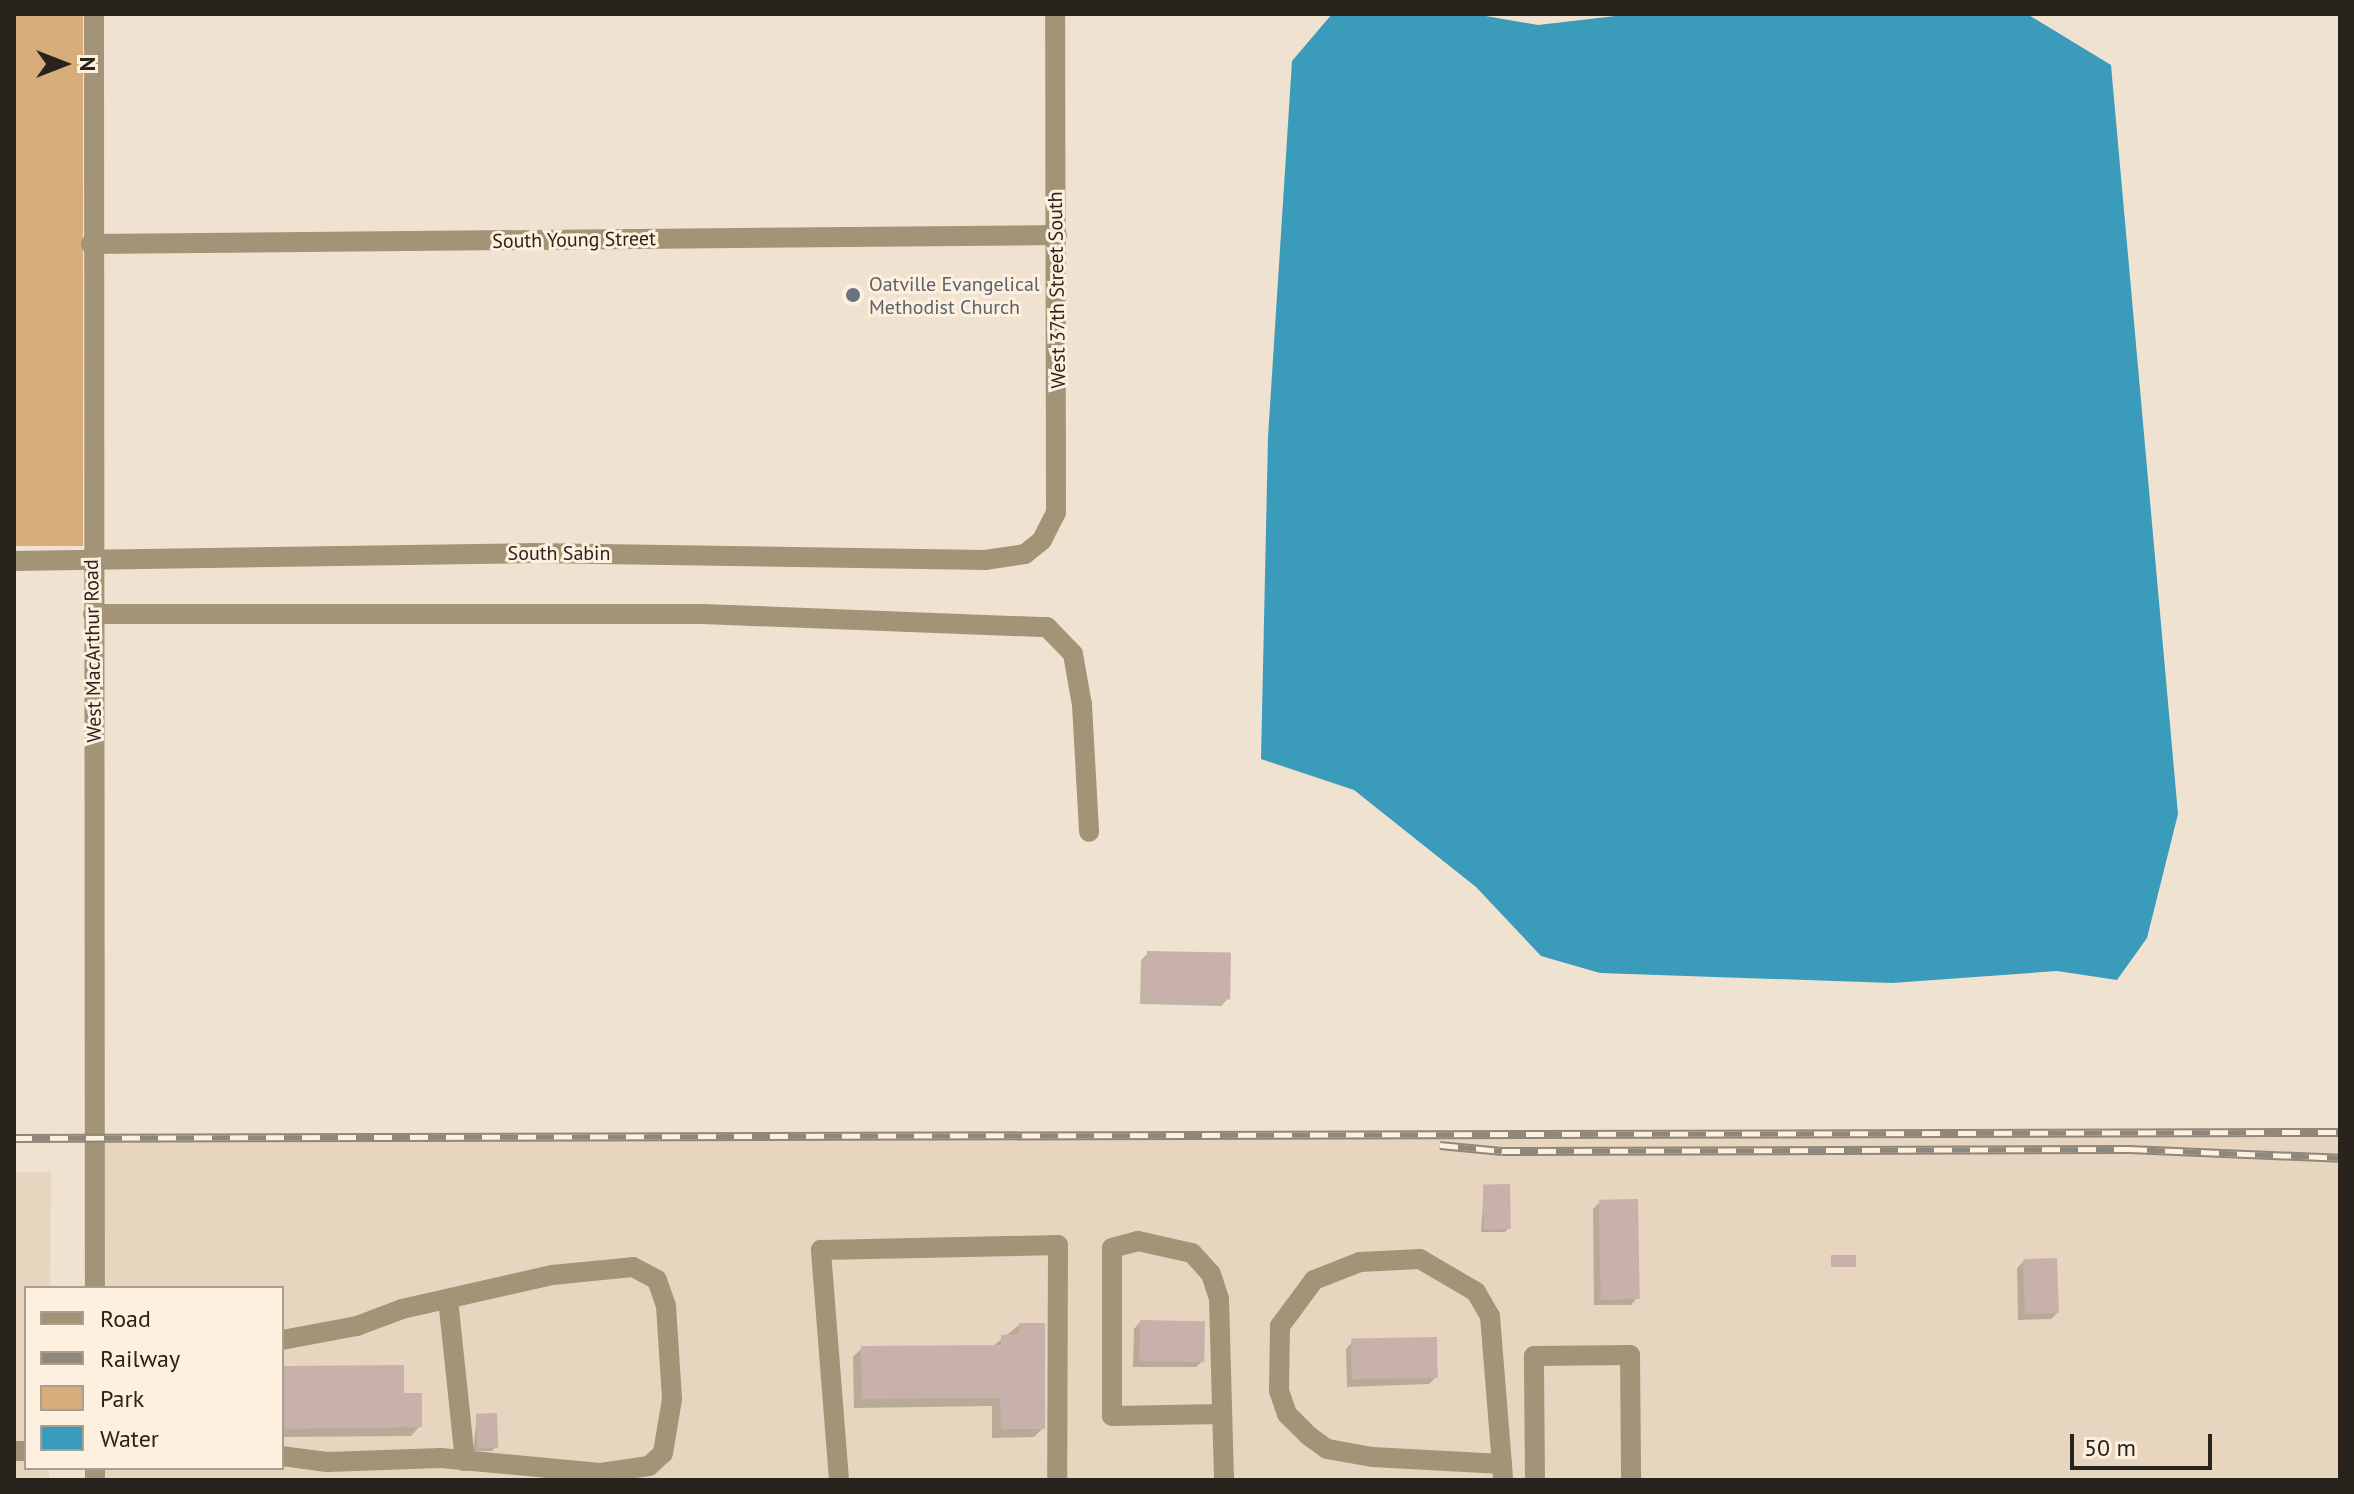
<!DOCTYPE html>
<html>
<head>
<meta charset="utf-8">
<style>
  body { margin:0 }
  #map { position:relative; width:2354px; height:1494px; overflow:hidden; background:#f0e2d1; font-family:"PT Sans",sans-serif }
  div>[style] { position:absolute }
  .built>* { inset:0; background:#e8d5bf }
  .green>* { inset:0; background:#d7ae79; transform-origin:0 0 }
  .water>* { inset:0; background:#3a9bba }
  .shadow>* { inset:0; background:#0003 }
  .building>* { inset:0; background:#c7b1aa; transform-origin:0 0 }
  .minor>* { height:20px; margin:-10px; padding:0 10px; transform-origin:10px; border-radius:10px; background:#a39477 }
  .rail>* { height:9px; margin-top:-4.5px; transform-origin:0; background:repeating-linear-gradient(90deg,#fef0de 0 18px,#90877b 0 36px); box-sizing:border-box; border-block:2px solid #90877b }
  .dots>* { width:22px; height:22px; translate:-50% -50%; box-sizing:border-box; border:4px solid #fef0de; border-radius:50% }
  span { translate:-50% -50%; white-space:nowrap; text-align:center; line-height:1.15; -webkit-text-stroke:6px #fef0de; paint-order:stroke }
  .street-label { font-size:20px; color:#28231d }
  .worship-label { font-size:20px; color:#5b616d }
  .left { translate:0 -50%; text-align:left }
  .frame { position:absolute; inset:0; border:16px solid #28231d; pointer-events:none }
  .legend { position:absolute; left:24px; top:1286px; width:260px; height:184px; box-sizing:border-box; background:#fef0de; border:2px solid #a89e91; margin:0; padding:10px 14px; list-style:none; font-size:24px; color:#28231d }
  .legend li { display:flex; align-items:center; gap:16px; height:40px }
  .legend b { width:40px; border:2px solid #a89e91 }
  .north { position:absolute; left:24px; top:24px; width:80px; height:80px; -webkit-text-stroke:6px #fef0de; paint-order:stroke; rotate:90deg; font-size:22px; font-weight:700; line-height:32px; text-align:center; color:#28231d }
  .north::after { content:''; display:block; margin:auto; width:28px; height:36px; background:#28231d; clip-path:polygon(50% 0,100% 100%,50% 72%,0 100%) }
  .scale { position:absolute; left:2070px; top:1434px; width:142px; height:36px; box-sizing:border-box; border:4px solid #28231d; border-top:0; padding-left:10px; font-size:24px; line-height:28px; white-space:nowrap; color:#28231d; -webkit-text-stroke:6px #fef0de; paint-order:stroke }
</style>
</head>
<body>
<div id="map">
  <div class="built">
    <i style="clip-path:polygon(2340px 1131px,2340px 1480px,95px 1480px,95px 1468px,282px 1468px,282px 1288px,95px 1288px,95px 1138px)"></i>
    <i style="clip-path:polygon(14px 1172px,51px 1172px,50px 1288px,26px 1288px,26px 1468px,49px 1468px,49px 1480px,14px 1480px)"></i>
  </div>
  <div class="green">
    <i style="left:14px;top:14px;width:69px;height:532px"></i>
  </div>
  <div class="water">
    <i style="clip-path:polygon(1332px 14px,1474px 14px,1538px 25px,1633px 14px,2027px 14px,2111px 65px,2178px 814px,2147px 938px,2117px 980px,2057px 971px,1892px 983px,1600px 973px,1541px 956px,1476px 887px,1354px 790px,1261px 759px,1268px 437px,1292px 61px)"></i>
  </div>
  <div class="shadow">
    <i style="clip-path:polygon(1148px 953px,1228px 999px,1221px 1006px,1140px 1004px,1141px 960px)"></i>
    <i style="clip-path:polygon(1484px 1187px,1509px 1228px,1505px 1232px,1481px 1232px)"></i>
    <i style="clip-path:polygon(1600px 1202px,1637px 1298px,1631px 1305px,1594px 1305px,1593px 1209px)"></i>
    <i style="clip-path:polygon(2024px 1261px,2057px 1313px,2051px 1319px,2018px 1320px,2017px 1268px)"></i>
    <i style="clip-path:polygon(1140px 1322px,1203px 1361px,1196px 1367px,1133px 1367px,1134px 1329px)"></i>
    <i style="clip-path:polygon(1019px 1325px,1043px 1428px,1034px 1437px,992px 1438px,992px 1406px,854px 1408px,853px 1357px,862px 1348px,992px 1347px)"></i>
    <i style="clip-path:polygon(1352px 1342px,1436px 1377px,1429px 1384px,1347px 1387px,1346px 1349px)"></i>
    <i style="clip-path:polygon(284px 1368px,402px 1395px,420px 1426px,411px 1436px,282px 1437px)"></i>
    <i style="clip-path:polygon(477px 1416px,496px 1447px,492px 1451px,473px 1451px)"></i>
  </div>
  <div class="building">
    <i style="left:1147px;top:951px;width:84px;height:47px;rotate:1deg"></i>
    <i style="left:1510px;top:1184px;width:45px;height:27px;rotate:89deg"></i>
    <i style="left:1638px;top:1199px;width:100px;height:39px;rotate:89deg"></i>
    <i style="left:1831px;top:1255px;width:25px;height:12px"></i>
    <i style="left:2057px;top:1258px;width:55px;height:34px;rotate:88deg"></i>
    <i style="left:1140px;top:1320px;width:65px;height:41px;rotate:1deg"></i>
    <i style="clip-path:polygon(1019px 1323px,1045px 1323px,1045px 1429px,1001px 1429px,1000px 1398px,862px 1399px,861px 1346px,1001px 1345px,1001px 1335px,1019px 1334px)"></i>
    <i style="left:1437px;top:1337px;width:41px;height:86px;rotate:89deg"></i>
    <i style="clip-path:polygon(404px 1365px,404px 1393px,422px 1393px,422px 1427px,284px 1429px,284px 1366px)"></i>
    <i style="left:497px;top:1413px;width:35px;height:21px;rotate:88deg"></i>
  </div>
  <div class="minor">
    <i style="left:94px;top:14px;width:1274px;rotate:89.96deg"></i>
    <i style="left:91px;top:244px;width:966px;rotate:-0.53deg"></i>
    <i style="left:14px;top:561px;width:520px;rotate:-0.88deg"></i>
    <i style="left:534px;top:553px;width:451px;rotate:0.9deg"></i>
    <i style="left:985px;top:560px;width:40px;rotate:-8.5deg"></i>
    <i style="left:1025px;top:554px;width:22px;rotate:-39deg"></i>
    <i style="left:1042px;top:540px;width:31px;rotate:-63deg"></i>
    <i style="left:1056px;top:512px;width:498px;rotate:-90.1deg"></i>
    <i style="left:93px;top:614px;width:609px"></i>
    <i style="left:702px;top:614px;width:345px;rotate:2.2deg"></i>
    <i style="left:1047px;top:627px;width:37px;rotate:46deg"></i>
    <i style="left:1073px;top:654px;width:52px;rotate:80deg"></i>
    <i style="left:1082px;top:705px;width:127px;rotate:86.8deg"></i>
    <i style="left:448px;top:1299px;width:163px;rotate:84deg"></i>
    <i style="left:282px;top:1340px;width:76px;rotate:-10.6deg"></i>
    <i style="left:357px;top:1326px;width:48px;rotate:-20.7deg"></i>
    <i style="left:402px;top:1309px;width:154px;rotate:-12.8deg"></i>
    <i style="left:552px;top:1275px;width:81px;rotate:-5.6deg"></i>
    <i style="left:633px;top:1267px;width:27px;rotate:28deg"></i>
    <i style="left:657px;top:1280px;width:28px;rotate:71deg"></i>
    <i style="left:666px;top:1306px;width:93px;rotate:86.3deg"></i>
    <i style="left:672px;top:1399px;width:55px;rotate:99.5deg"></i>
    <i style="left:663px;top:1453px;width:19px;rotate:137deg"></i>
    <i style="left:649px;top:1466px;width:49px;rotate:171.9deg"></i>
    <i style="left:600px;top:1473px;width:160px;rotate:-174.6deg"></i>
    <i style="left:441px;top:1458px;width:114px;rotate:178deg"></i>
    <i style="left:327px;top:1462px;width:45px;rotate:-172.4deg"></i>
    <i style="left:1222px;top:1414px;width:110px;rotate:179deg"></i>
    <i style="left:1112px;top:1416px;width:168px;rotate:-90deg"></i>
    <i style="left:1112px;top:1248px;width:27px;rotate:-15deg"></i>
    <i style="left:1138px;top:1241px;width:55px;rotate:12.5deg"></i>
    <i style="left:1192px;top:1253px;width:28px;rotate:48deg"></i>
    <i style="left:1211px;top:1274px;width:26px;rotate:72deg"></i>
    <i style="left:1219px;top:1299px;width:181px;rotate:88.4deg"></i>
    <i style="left:14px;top:1451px;width:12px"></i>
    <i style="left:1502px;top:1464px;width:130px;rotate:-176.9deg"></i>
    <i style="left:1372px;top:1457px;width:46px;rotate:-169.9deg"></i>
    <i style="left:1327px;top:1449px;width:22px;rotate:-144deg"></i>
    <i style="left:1309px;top:1436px;width:31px;rotate:-135deg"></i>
    <i style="left:1287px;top:1414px;width:24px;rotate:-109deg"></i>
    <i style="left:1279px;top:1391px;width:65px;rotate:-89.1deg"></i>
    <i style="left:1280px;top:1326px;width:57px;rotate:-53.5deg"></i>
    <i style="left:1314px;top:1280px;width:49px;rotate:-21.4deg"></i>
    <i style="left:1360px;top:1262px;width:60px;rotate:-2.9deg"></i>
    <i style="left:1420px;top:1259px;width:65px;rotate:30.5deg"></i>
    <i style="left:1476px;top:1292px;width:28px;rotate:60deg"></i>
    <i style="left:1490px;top:1316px;width:148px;rotate:85.4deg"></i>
    <i style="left:1502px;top:1464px;width:16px;rotate:86deg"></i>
    <i style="left:95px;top:1480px;width:12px;rotate:-90deg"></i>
    <i style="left:839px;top:1480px;width:231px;rotate:-94.5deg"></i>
    <i style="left:821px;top:1250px;width:237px;rotate:-1.2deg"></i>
    <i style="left:1058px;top:1245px;width:235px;rotate:90.2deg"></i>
    <i style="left:1535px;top:1480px;width:124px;rotate:-90.5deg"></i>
    <i style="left:1534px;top:1356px;width:96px;rotate:-0.6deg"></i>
    <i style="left:1630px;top:1355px;width:125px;rotate:89.5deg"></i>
  </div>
  <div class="rail">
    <i style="left:14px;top:1138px;width:2326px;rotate:-0.15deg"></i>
    <i style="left:1440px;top:1145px;width:62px;rotate:5.5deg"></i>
    <i style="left:1502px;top:1151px;width:627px;rotate:-0.18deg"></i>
    <i style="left:2129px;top:1149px;width:211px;rotate:2.4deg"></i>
  </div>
  <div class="dots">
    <i style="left:853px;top:295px;background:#6b7280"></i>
  </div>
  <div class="street-label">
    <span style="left:574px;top:240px;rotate:-1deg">South Young Street</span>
    <span style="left:1057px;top:290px;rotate:-91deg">West 37th Street South</span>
    <span style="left:559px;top:553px">South Sabin</span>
    <span style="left:93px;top:651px;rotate:-91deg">West MacArthur Road</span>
  </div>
  <div class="worship-label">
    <span class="left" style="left:869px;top:296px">Oatville Evangelical<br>Methodist Church</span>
  </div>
  <div class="frame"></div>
  <ul class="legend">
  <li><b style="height:10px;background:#a39477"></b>Road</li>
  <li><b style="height:10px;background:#90877b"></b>Railway</li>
  <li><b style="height:22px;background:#d7ae79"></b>Park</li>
  <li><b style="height:22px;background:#3a9bba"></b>Water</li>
  </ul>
  <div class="north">N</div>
  <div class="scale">50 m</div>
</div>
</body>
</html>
